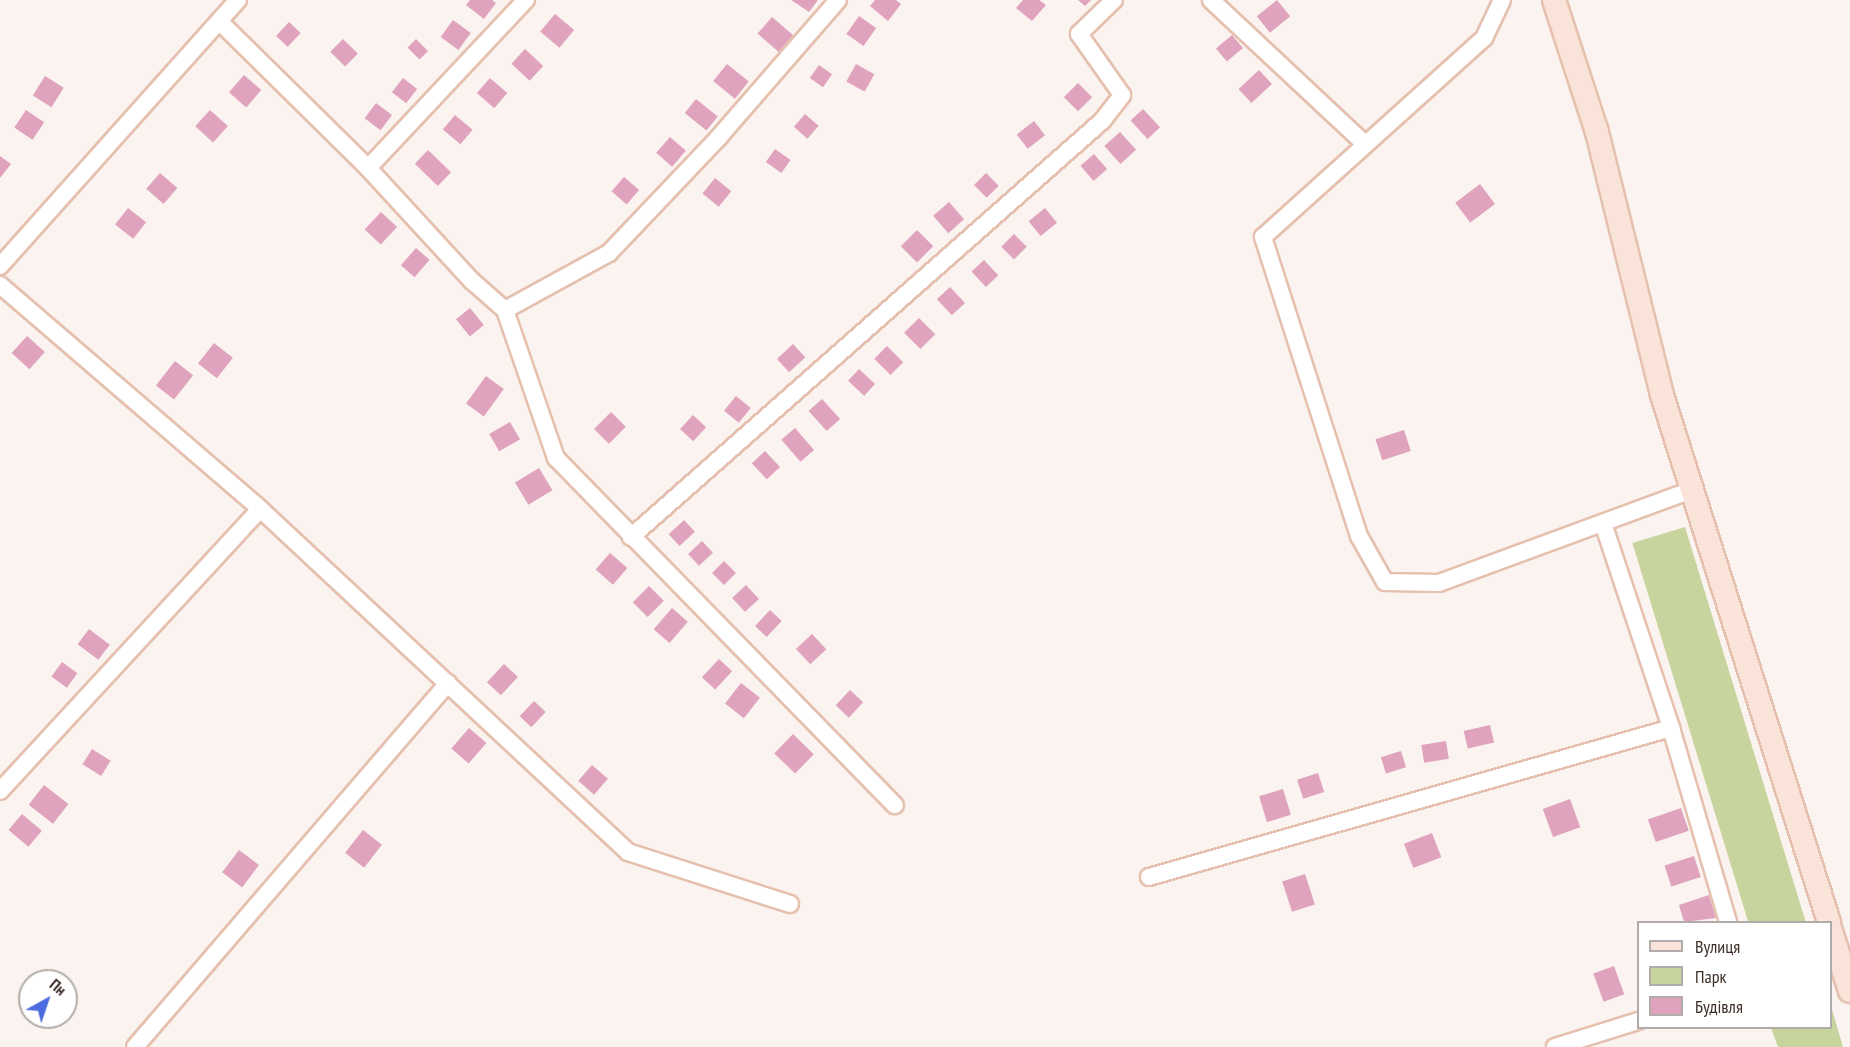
<!DOCTYPE html>
<html>
<head>
<meta charset="utf-8">
<style>
  body { margin:0 }
  #map { position:relative; width:1850px; height:1047px; overflow:hidden; background:#fbf3ef; font-family:"PT Sans Narrow",sans-serif }
  div>[style] { position:absolute }
  .green>* { inset:0; background:#c8d49d; transform-origin:0 0 }
  .building>* { inset:0; background:#dfa3be; transform-origin:0 0 }
  .roads { filter:drop-shadow(2px 0 #e5c0ae) drop-shadow(-2px 0 #e5c0ae) drop-shadow(0 2px #e5c0ae) drop-shadow(0 -2px #e5c0ae) }
  .minor>* { height:16px; margin:-8px; padding:0 8px; transform-origin:8px; border-radius:8px; background:#fff }
  .secondary>* { height:22px; margin:-11px; padding:0 11px; transform-origin:11px; border-radius:11px; background:#fae4da }
  span { translate:-50% -50%; white-space:nowrap; text-align:center; line-height:1.15; -webkit-text-stroke:5px #fff; paint-order:stroke }
  .legend { position:absolute; left:1637px; top:921px; width:195px; height:108px; box-sizing:border-box; background:#fff; border:2px solid #b1aca9; margin:0; padding:8px 10px; list-style:none; font-size:18px; color:#3d2f28 }
  .legend li { display:flex; align-items:center; gap:12px; height:30px }
  .legend b { width:30px; border:2px solid #b1aca9 }
  .north { position:absolute; left:18px; top:969px; width:60px; height:60px; box-sizing:border-box; background:#fff; border:2px solid #b1aca9; border-radius:50%; rotate:40deg; font-size:16px; font-weight:700; line-height:24px; text-align:center; color:#3d2f28 }
  .north::after { content:''; display:block; margin:auto; width:21px; height:27px; background:#4c6bdf; clip-path:polygon(50% 0,100% 100%,50% 72%,0 100%) }
</style>
</head>
<body>
<div id="map">
  <div class="green">
    <i style="left:1685px;top:527px;width:413px;height:55px;rotate:73deg"></i>
    <i style="clip-path:polygon(1831px 1006px,1843px 1047px,1778px 1047px,1771px 1028px,1830px 1028px)"></i>
  </div>
  <div class="building">
    <i style="clip-path:polygon(470px 0,492px 0,496px 3px,484px 19px,466px 5px)"></i>
    <i style="clip-path:polygon(791px 0,818px 0,809px 12px)"></i>
    <i style="clip-path:polygon(875px 0,896px 0,901px 4px,888px 21px,870px 6px)"></i>
    <i style="clip-path:polygon(1023px 0,1039px 0,1046px 5px,1032px 21px,1016px 8px)"></i>
    <i style="clip-path:polygon(1078px 0,1091px 0,1085px 6px)"></i>
    <i style="left:1277px;top:0;width:21px;height:26px;rotate:51deg"></i>
    <i style="left:555px;top:14px;width:25px;height:23px;rotate:40deg"></i>
    <i style="left:859px;top:16px;width:21px;height:22px;rotate:35deg"></i>
    <i style="left:772px;top:17px;width:28px;height:22px;rotate:41deg"></i>
    <i style="left:453px;top:20px;width:22px;height:21px;rotate:36deg"></i>
    <i style="left:289px;top:22px;width:16px;height:19px;rotate:43deg"></i>
    <i style="left:1232px;top:35px;width:17px;height:21px;rotate:50deg"></i>
    <i style="left:343px;top:39px;width:21px;height:18px;rotate:45deg"></i>
    <i style="left:416px;top:39px;width:17px;height:12px;rotate:45deg"></i>
    <i style="left:525px;top:49px;width:25px;height:20px;rotate:43deg"></i>
    <i style="left:727px;top:64px;width:28px;height:22px;rotate:39deg"></i>
    <i style="left:856px;top:64px;width:21px;height:20px;rotate:29deg"></i>
    <i style="left:819px;top:65px;width:16px;height:16px;rotate:35deg"></i>
    <i style="left:1259px;top:70px;width:19px;height:28px;rotate:47deg"></i>
    <i style="left:244px;top:75px;width:23px;height:23px;rotate:41deg"></i>
    <i style="left:45px;top:76px;width:22px;height:23px;rotate:32deg"></i>
    <i style="left:403px;top:78px;width:18px;height:18px;rotate:38deg"></i>
    <i style="left:490px;top:78px;width:23px;height:20px;rotate:41deg"></i>
    <i style="left:1078px;top:83px;width:20px;height:20px;rotate:45deg"></i>
    <i style="left:696px;top:99px;width:28px;height:18px;rotate:39deg"></i>
    <i style="left:376px;top:103px;width:20px;height:19px;rotate:37deg"></i>
    <i style="left:1143px;top:109px;width:25px;height:17px;rotate:47deg"></i>
    <i style="left:26px;top:110px;width:22px;height:21px;rotate:34deg"></i>
    <i style="left:210px;top:110px;width:24px;height:22px;rotate:42deg"></i>
    <i style="left:805px;top:114px;width:18px;height:17px;rotate:41deg"></i>
    <i style="left:455px;top:115px;width:23px;height:19px;rotate:40deg"></i>
    <i style="left:1034px;top:121px;width:18px;height:22px;rotate:52deg"></i>
    <i style="left:1120px;top:132px;width:24px;height:21px;rotate:48deg"></i>
    <i style="left:670px;top:137px;width:21px;height:21px;rotate:41deg"></i>
    <i style="left:775px;top:149px;width:19px;height:16px;rotate:35deg"></i>
    <i style="left:428px;top:150px;width:32px;height:19px;rotate:44deg"></i>
    <i style="left:1094px;top:154px;width:20px;height:18px;rotate:49deg"></i>
    <i style="clip-path:polygon(0 156px,11px 164px,0 178px)"></i>
    <i style="left:160px;top:173px;width:23px;height:21px;rotate:41deg"></i>
    <i style="left:986px;top:173px;width:18px;height:17px;rotate:45deg"></i>
    <i style="left:624px;top:177px;width:20px;height:19px;rotate:41deg"></i>
    <i style="left:715px;top:178px;width:21px;height:20px;rotate:39deg"></i>
    <i style="left:1480px;top:184px;width:25px;height:31px;rotate:53deg"></i>
    <i style="left:949px;top:202px;width:23px;height:21px;rotate:49deg"></i>
    <i style="left:128px;top:208px;width:23px;height:21px;rotate:38deg"></i>
    <i style="left:1045px;top:208px;width:19px;height:21px;rotate:51deg"></i>
    <i style="left:381px;top:212px;width:22px;height:24px;rotate:43deg"></i>
    <i style="left:917px;top:230px;width:23px;height:23px;rotate:45deg"></i>
    <i style="left:1014px;top:234px;width:18px;height:18px;rotate:45deg"></i>
    <i style="left:416px;top:248px;width:18px;height:23px;rotate:41deg"></i>
    <i style="left:984px;top:260px;width:21px;height:17px;rotate:47deg"></i>
    <i style="left:950px;top:287px;width:22px;height:18px;rotate:47deg"></i>
    <i style="left:470px;top:308px;width:22px;height:18px;rotate:51deg"></i>
    <i style="left:919px;top:318px;width:23px;height:21px;rotate:45deg"></i>
    <i style="left:27px;top:336px;width:24px;height:23px;rotate:42deg"></i>
    <i style="left:214px;top:343px;width:24px;height:26px;rotate:38deg"></i>
    <i style="left:793px;top:344px;width:18px;height:22px;rotate:47deg"></i>
    <i style="left:887px;top:346px;width:23px;height:18px;rotate:45deg"></i>
    <i style="left:175px;top:361px;width:23px;height:31px;rotate:38deg"></i>
    <i style="left:859px;top:369px;width:22px;height:16px;rotate:43deg"></i>
    <i style="left:486px;top:376px;width:22px;height:34px;rotate:36deg"></i>
    <i style="left:736px;top:396px;width:19px;height:19px;rotate:39deg"></i>
    <i style="left:822px;top:399px;width:27px;height:18px;rotate:48deg"></i>
    <i style="left:611px;top:412px;width:21px;height:24px;rotate:45deg"></i>
    <i style="left:693px;top:415px;width:18px;height:19px;rotate:43deg"></i>
    <i style="left:510px;top:422px;width:20px;height:24px;rotate:60deg"></i>
    <i style="left:795px;top:428px;width:29px;height:18px;rotate:49deg"></i>
    <i style="left:1404px;top:430px;width:22px;height:30px;rotate:72deg"></i>
    <i style="left:765px;top:451px;width:22px;height:18px;rotate:47deg"></i>
    <i style="left:539px;top:468px;width:26px;height:28px;rotate:59deg"></i>
    <i style="left:684px;top:520px;width:16px;height:21px;rotate:47deg"></i>
    <i style="left:702px;top:541px;width:16px;height:19px;rotate:47deg"></i>
    <i style="left:610px;top:553px;width:23px;height:22px;rotate:41deg"></i>
    <i style="left:724px;top:561px;width:17px;height:17px;rotate:45deg"></i>
    <i style="left:746px;top:585px;width:19px;height:19px;rotate:47deg"></i>
    <i style="left:649px;top:586px;width:21px;height:23px;rotate:45deg"></i>
    <i style="left:672px;top:608px;width:21px;height:28px;rotate:41deg"></i>
    <i style="left:770px;top:610px;width:16px;height:22px;rotate:43deg"></i>
    <i style="left:89px;top:629px;width:26px;height:19px;rotate:37deg"></i>
    <i style="left:812px;top:634px;width:21px;height:22px;rotate:47deg"></i>
    <i style="left:719px;top:659px;width:18px;height:25px;rotate:43deg"></i>
    <i style="left:62px;top:662px;width:19px;height:18px;rotate:36deg"></i>
    <i style="left:504px;top:664px;width:19px;height:25px;rotate:43deg"></i>
    <i style="left:741px;top:683px;width:24px;height:26px;rotate:38deg"></i>
    <i style="left:850px;top:690px;width:18px;height:21px;rotate:43deg"></i>
    <i style="left:534px;top:701px;width:16px;height:21px;rotate:43deg"></i>
    <i style="left:1490px;top:725px;width:18px;height:27px;rotate:77deg"></i>
    <i style="left:469px;top:728px;width:23px;height:27px;rotate:41deg"></i>
    <i style="left:793px;top:734px;width:29px;height:27px;rotate:44deg"></i>
    <i style="left:1446px;top:741px;width:18px;height:25px;rotate:81deg"></i>
    <i style="left:92px;top:749px;width:22px;height:18px;rotate:32deg"></i>
    <i style="left:1401px;top:751px;width:17px;height:21px;rotate:73deg"></i>
    <i style="left:592px;top:765px;width:21px;height:21px;rotate:41deg"></i>
    <i style="left:1318px;top:773px;width:20px;height:22px;rotate:72deg"></i>
    <i style="left:44px;top:785px;width:31px;height:25px;rotate:38deg"></i>
    <i style="left:1283px;top:789px;width:27px;height:25px;rotate:73deg"></i>
    <i style="left:1570px;top:799px;width:30px;height:29px;rotate:70deg"></i>
    <i style="left:1681px;top:808px;width:24px;height:35px;rotate:71deg"></i>
    <i style="left:22px;top:814px;width:26px;height:21px;rotate:40deg"></i>
    <i style="left:363px;top:830px;width:24px;height:29px;rotate:38deg"></i>
    <i style="left:1432px;top:833px;width:26px;height:30px;rotate:69deg"></i>
    <i style="left:239px;top:850px;width:25px;height:28px;rotate:37deg"></i>
    <i style="left:1694px;top:856px;width:22px;height:31px;rotate:72deg"></i>
    <i style="left:1305px;top:874px;width:32px;height:24px;rotate:72deg"></i>
    <i style="clip-path:polygon(1709px 895px,1716px 918px,1684px 922px,1679px 905px)"></i>
    <i style="left:1614px;top:966px;width:30px;height:22px;rotate:70deg"></i>
  </div>
  <div class="roads">
    <div class="minor">
      <i style="left:1211px;top:0;width:209px;rotate:43.1deg"></i>
      <i style="left:1502px;top:0;width:42px;rotate:115.3deg"></i>
      <i style="left:1484px;top:38px;width:297px;rotate:138deg"></i>
      <i style="left:1263px;top:237px;width:314px;rotate:72.2deg"></i>
      <i style="left:1359px;top:536px;width:53px;rotate:60.5deg"></i>
      <i style="left:1385px;top:582px;width:54px;rotate:1.1deg"></i>
      <i style="left:1439px;top:583px;width:272px;rotate:-20.2deg"></i>
      <i style="left:220px;top:22px;width:208px;rotate:44.6deg"></i>
      <i style="left:368px;top:168px;width:154px;rotate:47.4deg"></i>
      <i style="left:472px;top:281px;width:44px;rotate:41.3deg"></i>
      <i style="left:505px;top:310px;width:157px;rotate:71deg"></i>
      <i style="left:556px;top:458px;width:485px;rotate:45.7deg"></i>
      <i style="left:368px;top:168px;width:231px;rotate:-46.8deg"></i>
      <i style="left:0;top:266px;width:357px;rotate:-48.2deg"></i>
      <i style="left:0;top:285px;width:338px;rotate:40.7deg"></i>
      <i style="left:256px;top:505px;width:509px;rotate:43.01deg"></i>
      <i style="left:628px;top:852px;width:170px;rotate:17.8deg"></i>
      <i style="left:505px;top:310px;width:119px;rotate:-28.7deg"></i>
      <i style="left:609px;top:253px;width:160px;rotate:-46.5deg"></i>
      <i style="left:719px;top:137px;width:181px;rotate:-49deg"></i>
      <i style="left:1603px;top:523px;width:216px;rotate:71.6deg"></i>
      <i style="left:1671px;top:728px;width:202px;rotate:73.6deg"></i>
      <i style="left:631px;top:537px;width:628px;rotate:-41.45deg"></i>
      <i style="left:1102px;top:121px;width:33px;rotate:-52deg"></i>
      <i style="left:1122px;top:95px;width:75px;rotate:-125.2deg"></i>
      <i style="left:1079px;top:34px;width:49px;rotate:-44.2deg"></i>
      <i style="left:0;top:791px;width:384px;rotate:-47.3deg"></i>
      <i style="left:1149px;top:877px;width:543px;rotate:-15.93deg"></i>
      <i style="left:135px;top:1047px;width:480px;rotate:-49.3deg"></i>
      <i style="left:1555px;top:1047px;width:87px;rotate:-17.4deg"></i>
    </div>
    <div class="secondary">
      <i style="left:1554px;top:0;width:139px;rotate:72deg"></i>
      <i style="left:1597px;top:132px;width:271px;rotate:76.1deg"></i>
      <i style="left:1662px;top:395px;width:553px;rotate:72.42deg"></i>
      <i style="left:1830px;top:928px;width:66px;rotate:72.4deg"></i>
    </div>
  </div>
  <ul class="legend">
  <li><b style="height:8px;background:#fae4da"></b>Вулиця</li>
  <li><b style="height:16px;background:#c8d49d"></b>Парк</li>
  <li><b style="height:16px;background:#dfa3be"></b>Будівля</li>
  </ul>
  <div class="north">Пн</div>
</div>
</body>
</html>
